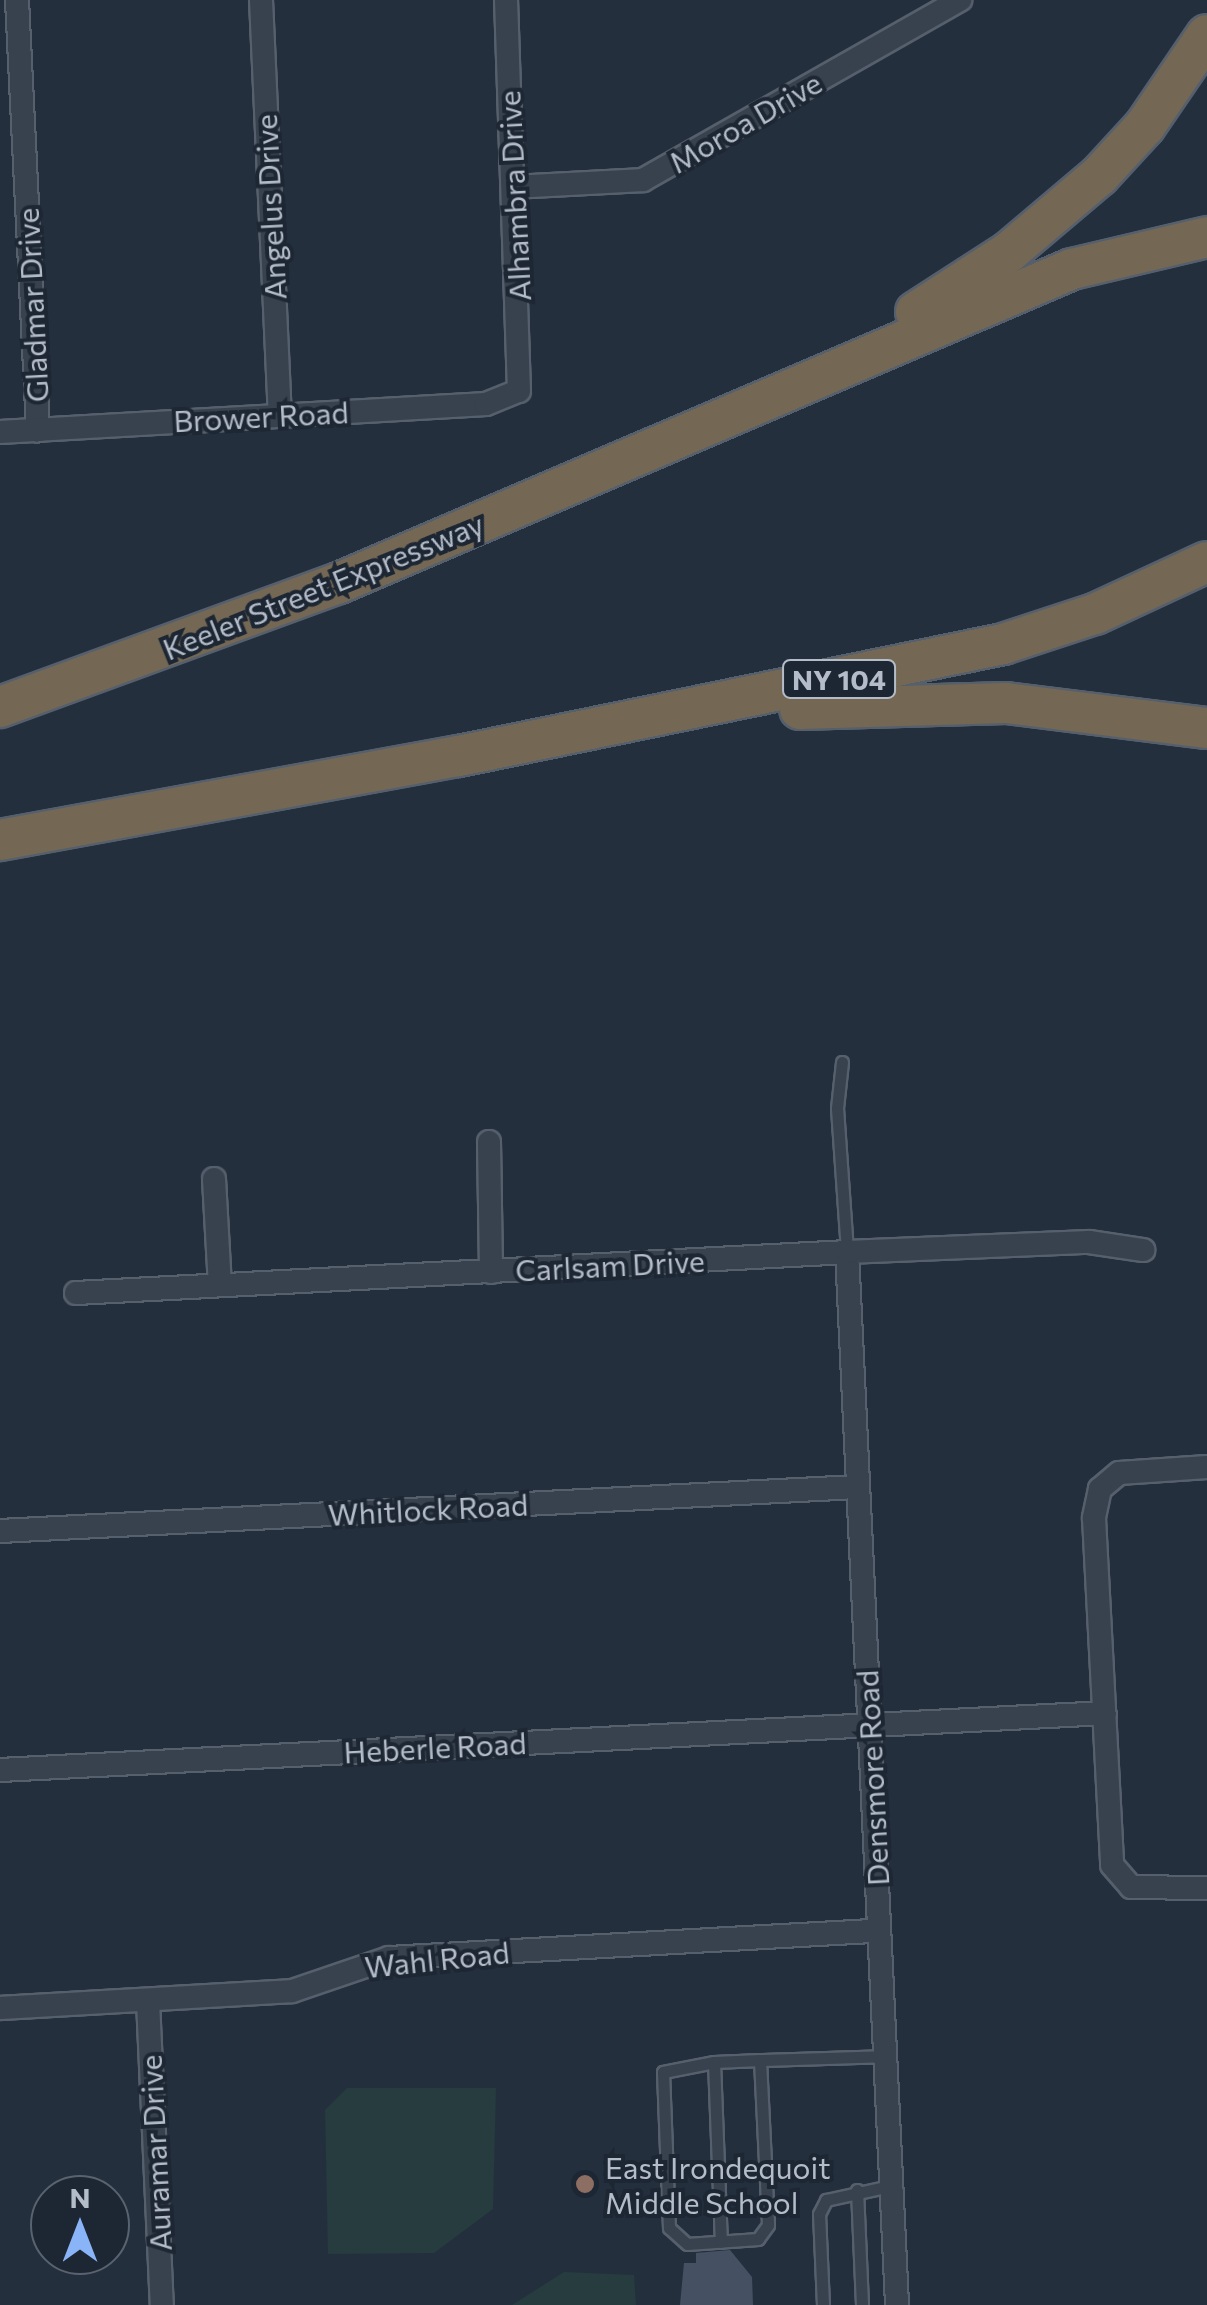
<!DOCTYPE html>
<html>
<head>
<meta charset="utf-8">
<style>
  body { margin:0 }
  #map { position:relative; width:1207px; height:2305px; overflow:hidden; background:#242f3e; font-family:Commissioner,sans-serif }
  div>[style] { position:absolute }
  .green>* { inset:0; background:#263c3f }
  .building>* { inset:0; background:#455162 }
  .roads { filter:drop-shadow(2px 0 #565f6c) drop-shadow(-2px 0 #565f6c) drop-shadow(0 2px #565f6c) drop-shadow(0 -2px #565f6c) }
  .service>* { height:11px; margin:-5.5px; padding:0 5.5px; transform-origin:5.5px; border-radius:5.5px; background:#38414e }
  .minor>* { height:22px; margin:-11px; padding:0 11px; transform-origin:11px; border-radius:11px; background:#38414e }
  .motorway>* { height:40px; margin:-20px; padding:0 20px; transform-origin:20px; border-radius:20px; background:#746855 }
  .dots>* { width:28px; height:28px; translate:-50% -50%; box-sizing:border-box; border:5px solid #1d2633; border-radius:50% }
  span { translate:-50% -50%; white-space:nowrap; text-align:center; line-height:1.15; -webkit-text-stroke:8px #1d2633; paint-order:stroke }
  .shield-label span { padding:2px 8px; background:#1d2633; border:2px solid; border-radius:8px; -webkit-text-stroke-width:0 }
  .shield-label { font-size:28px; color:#b4bcc9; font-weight:700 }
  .street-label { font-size:30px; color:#b4bcc9 }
  .poi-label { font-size:30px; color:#b4bcc9 }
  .left { translate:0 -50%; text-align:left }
  .north { position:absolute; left:30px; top:2175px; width:100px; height:100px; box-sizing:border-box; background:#1d2633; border:2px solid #59626f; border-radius:50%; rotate:0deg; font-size:28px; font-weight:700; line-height:40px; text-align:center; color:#b4bcc9 }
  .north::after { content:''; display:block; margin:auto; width:35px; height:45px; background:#8ab4f8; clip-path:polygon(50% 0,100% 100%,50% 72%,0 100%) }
</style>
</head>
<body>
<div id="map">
  <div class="green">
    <i style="clip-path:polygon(347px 2088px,496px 2088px,493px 2209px,434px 2253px,328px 2254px,325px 2110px)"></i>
    <i style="clip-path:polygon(564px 2272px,634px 2275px,636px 2305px,512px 2305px)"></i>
  </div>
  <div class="building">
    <i style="clip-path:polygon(730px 2250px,752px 2277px,753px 2305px,680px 2305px,684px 2263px,696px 2263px,696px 2253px)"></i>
  </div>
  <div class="roads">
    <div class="service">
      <i style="left:842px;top:1062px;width:46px;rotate:96.2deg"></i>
      <i style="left:837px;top:1108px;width:144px;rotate:86deg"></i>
      <i style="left:760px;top:2060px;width:165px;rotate:87.2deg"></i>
      <i style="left:768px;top:2225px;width:17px;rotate:126deg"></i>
      <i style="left:758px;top:2239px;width:71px;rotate:176deg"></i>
      <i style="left:687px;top:2244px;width:24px;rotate:-138deg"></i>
      <i style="left:669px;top:2228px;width:156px;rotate:-92.2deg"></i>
      <i style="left:663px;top:2072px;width:52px;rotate:-11.1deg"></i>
      <i style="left:714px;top:2062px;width:46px;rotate:-2.5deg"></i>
      <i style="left:760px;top:2060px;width:124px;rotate:-1.8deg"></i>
      <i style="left:714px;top:2062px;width:180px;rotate:87.8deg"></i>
      <i style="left:857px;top:2190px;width:115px;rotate:87.5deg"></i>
      <i style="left:823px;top:2305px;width:91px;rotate:-92.5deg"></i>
      <i style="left:819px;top:2214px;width:16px;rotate:-63deg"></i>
      <i style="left:826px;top:2200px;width:66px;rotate:-12.3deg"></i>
    </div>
    <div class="minor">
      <i style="left:17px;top:0;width:431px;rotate:87.2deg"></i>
      <i style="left:261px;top:0;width:414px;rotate:87.4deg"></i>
      <i style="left:514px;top:187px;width:129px;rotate:-3.1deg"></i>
      <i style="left:643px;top:180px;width:365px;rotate:-29.6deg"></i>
      <i style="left:0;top:432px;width:487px;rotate:-3.3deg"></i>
      <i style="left:486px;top:404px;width:35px;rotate:-22deg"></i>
      <i style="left:519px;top:391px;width:391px;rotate:-91.9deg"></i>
      <i style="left:489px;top:1142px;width:130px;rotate:89.1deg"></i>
      <i style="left:214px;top:1179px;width:106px;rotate:86.8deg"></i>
      <i style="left:847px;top:1252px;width:1054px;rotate:87.28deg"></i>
      <i style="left:76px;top:1293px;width:772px;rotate:-3.04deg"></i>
      <i style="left:847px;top:1252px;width:242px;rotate:-2.4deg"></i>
      <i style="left:1089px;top:1242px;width:55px;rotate:8.4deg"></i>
      <i style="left:1207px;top:1467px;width:88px;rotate:176.1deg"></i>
      <i style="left:1119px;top:1473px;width:25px;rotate:140deg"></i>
      <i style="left:1100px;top:1489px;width:30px;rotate:102deg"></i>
      <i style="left:1094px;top:1518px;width:347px;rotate:87deg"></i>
      <i style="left:1112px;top:1865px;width:29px;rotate:49deg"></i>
      <i style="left:1131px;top:1887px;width:76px;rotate:0.8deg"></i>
      <i style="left:0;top:1531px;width:858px;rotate:-2.94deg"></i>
      <i style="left:0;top:1770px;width:1106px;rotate:-2.95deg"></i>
      <i style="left:148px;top:2001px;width:304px;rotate:87.4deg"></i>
      <i style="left:0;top:2008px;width:292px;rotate:-3.3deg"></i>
      <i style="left:292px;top:1991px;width:102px;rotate:-18.8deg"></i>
      <i style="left:389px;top:1958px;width:491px;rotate:-3.2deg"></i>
    </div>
    <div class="motorway">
      <i style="left:916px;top:312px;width:111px;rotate:-32.8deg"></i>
      <i style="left:1009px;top:252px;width:118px;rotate:-40.2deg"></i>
      <i style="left:1099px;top:176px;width:68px;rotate:-47.4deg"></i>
      <i style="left:1145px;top:126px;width:110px;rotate:-55.7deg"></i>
      <i style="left:0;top:707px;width:361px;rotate:-20.1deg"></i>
      <i style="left:339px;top:583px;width:797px;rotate:-23.19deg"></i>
      <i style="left:1072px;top:269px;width:139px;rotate:-13.3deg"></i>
      <i style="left:800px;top:709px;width:206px;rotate:-1.7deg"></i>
      <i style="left:1006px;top:703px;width:203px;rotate:7.1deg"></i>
      <i style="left:0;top:840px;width:467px;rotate:-10.4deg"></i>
      <i style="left:459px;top:756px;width:555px;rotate:-11.63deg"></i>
      <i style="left:1003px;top:644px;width:97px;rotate:-18.1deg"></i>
      <i style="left:1095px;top:614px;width:123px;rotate:-24.9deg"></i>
    </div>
  </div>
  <div class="dots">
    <i style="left:585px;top:2184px;background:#8d6e63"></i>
  </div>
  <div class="shield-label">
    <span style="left:839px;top:679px">NY 104</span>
  </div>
  <div class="street-label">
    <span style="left:745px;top:122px;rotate:-30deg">Moroa Drive</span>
    <span style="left:514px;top:196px;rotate:-93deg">Alhambra Drive</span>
    <span style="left:270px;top:207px;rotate:-93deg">Angelus Drive</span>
    <span style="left:32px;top:305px;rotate:-93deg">Gladmar Drive</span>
    <span style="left:261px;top:416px;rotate:-3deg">Brower Road</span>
    <span style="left:323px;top:586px;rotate:-22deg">Keeler Street Expressway</span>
    <span style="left:610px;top:1265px;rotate:-3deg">Carlsam Drive</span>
    <span style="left:428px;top:1509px;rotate:-3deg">Whitlock Road</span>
    <span style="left:435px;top:1747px;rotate:-3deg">Heberle Road</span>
    <span style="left:872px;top:1778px;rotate:-93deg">Densmore Road</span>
    <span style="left:437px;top:1959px;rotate:-6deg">Wahl Road</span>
    <span style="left:155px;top:2153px;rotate:-93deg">Auramar Drive</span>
  </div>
  <div class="poi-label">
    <span class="left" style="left:605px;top:2184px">East Irondequoit<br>Middle School</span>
  </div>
  <div class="north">N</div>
</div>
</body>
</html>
